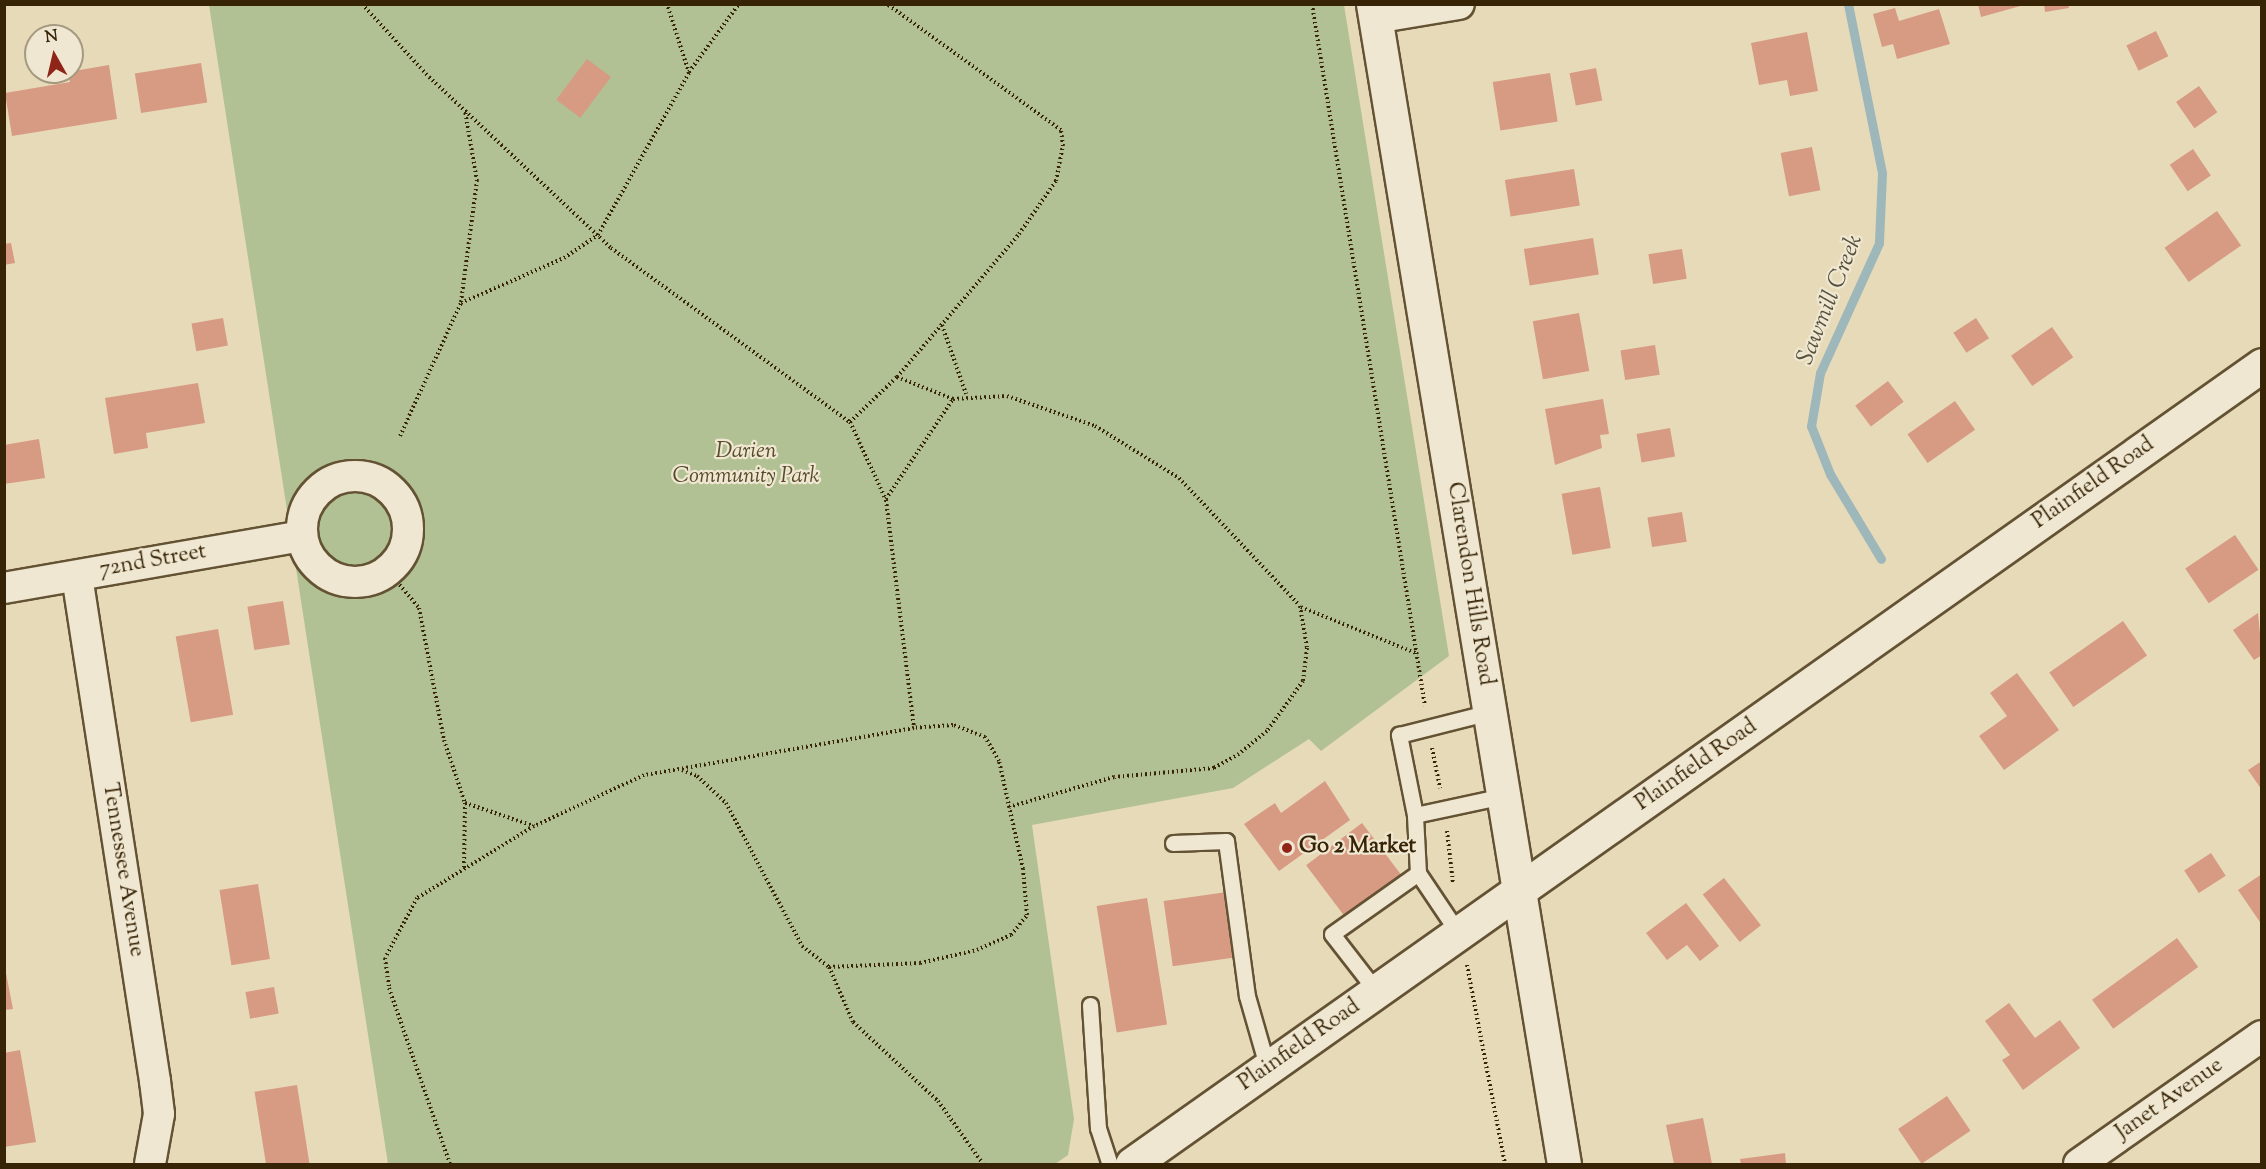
<!DOCTYPE html>
<html>
<head>
<meta charset="utf-8">
<style>
  body { margin:0 }
  #map { position:relative; width:2266px; height:1169px; overflow:hidden; background:#e7dab8; font-family:"Sorts Mill Goudy",serif }
  div>[style] { position:absolute }
  .green>* { inset:0; background:#b1c193 }
  .stream>* { height:9px; margin:-4.5px; padding:0 4.5px; transform-origin:4.5px; border-radius:4.5px; background:#9db7ba }
  .building>* { inset:0; background:#d79a82; transform-origin:0 0 }
  .path>* { height:4px; margin-top:-2px; transform-origin:0; background:repeating-linear-gradient(90deg,#372407 0 1.5px,transparent 0 4.5px) }
  .roads { filter:drop-shadow(2px 0 #635233) drop-shadow(-2px 0 #635233) drop-shadow(0 2px #635233) drop-shadow(0 -2px #635233) }
  .service>* { height:15px; margin:-7.5px; padding:0 7.5px; transform-origin:7.5px; border-radius:7.5px; background:#efe7d1 }
  .minor>* { height:30px; margin:-15px; padding:0 15px; transform-origin:15px; border-radius:15px; background:#efe7d1 }
  .minor>.ring { margin:-15px; padding:0; box-sizing:content-box; background:none; border:30px solid #efe7d1; border-radius:50% }
  .tertiary>* { height:33px; margin:-16.5px; padding:0 16.5px; transform-origin:16.5px; border-radius:16.5px; background:#efe7d1 }
  .secondary>* { height:33px; margin:-16.5px; padding:0 16.5px; transform-origin:16.5px; border-radius:16.5px; background:#efe7d1 }
  .dots>* { width:16px; height:16px; translate:-50% -50%; box-sizing:border-box; border:3px solid #efe7d1; border-radius:50% }
  span { translate:-50% -50%; white-space:nowrap; text-align:center; line-height:1.15; -webkit-text-stroke:4.5px #efe7d1; paint-order:stroke }
  .park-label { font-size:22px; color:#564b2a; font-style:italic }
  .street-label { font-size:22px; color:#372407 }
  .poi-label { font-size:22px; color:#372407; font-weight:700 }
  .left { translate:0 -50%; text-align:left }
  .water-label { font-size:24px; color:#56503d; font-style:italic }
  .frame { position:absolute; inset:0; border:6px solid #372407; pointer-events:none }
  .north { position:absolute; left:24px; top:24px; width:60px; height:60px; box-sizing:border-box; background:#efe7d1; border:2px solid #a59980; border-radius:50%; rotate:352deg; font-size:16px; font-weight:700; line-height:24px; text-align:center; color:#372407 }
  .north::after { content:''; display:block; margin:auto; width:21px; height:27px; background:#8f2418; clip-path:polygon(50% 0,100% 100%,50% 72%,0 100%) }
</style>
</head>
<body>
<div id="map">
  <div class="green">
    <i style="clip-path:polygon(209px 5px,1344px 5px,1449px 656px,1321px 751px,1309px 739px,1233px 788px,1032px 825px,1074px 1119px,1068px 1155px,1055px 1164px,388px 1164px)"></i>
  </div>
  <div class="stream">
    <i style="left:1848px;top:4px;width:172px;rotate:78.6deg"></i>
    <i style="left:1882px;top:173px;width:70px;rotate:92.5deg"></i>
    <i style="left:1879px;top:243px;width:143px;rotate:114.4deg"></i>
    <i style="left:1820px;top:373px;width:54px;rotate:99.6deg"></i>
    <i style="left:1811px;top:426px;width:52px;rotate:68.4deg"></i>
    <i style="left:1830px;top:474px;width:99px;rotate:59deg"></i>
  </div>
  <div class="building">
    <i style="clip-path:polygon(1978px 4px,2023px 4px,2024px 5px,1981px 17px)"></i>
    <i style="clip-path:polygon(2044px 4px,2068px 4px,2069px 8px,2045px 12px)"></i>
    <i style="clip-path:polygon(1895px 8px,1899px 21px,1939px 9px,1950px 44px,1897px 59px,1893px 44px,1882px 47px,1873px 14px)"></i>
    <i style="left:2156px;top:31px;width:28px;height:33px;rotate:64deg"></i>
    <i style="clip-path:polygon(1807px 32px,1818px 91px,1790px 96px,1787px 80px,1759px 85px,1751px 43px)"></i>
    <i style="left:587px;top:59px;width:30px;height:51px;rotate:37deg"></i>
    <i style="left:201px;top:63px;width:40px;height:67px;rotate:81deg"></i>
    <i style="clip-path:polygon(109px 65px,117px 119px,12px 136px,5px 93px,70px 82px,68px 72px)"></i>
    <i style="left:1596px;top:68px;width:33px;height:27px;rotate:79deg"></i>
    <i style="left:1550px;top:73px;width:49px;height:58px;rotate:81deg"></i>
    <i style="left:2199px;top:86px;width:32px;height:28px;rotate:55deg"></i>
    <i style="left:1812px;top:147px;width:44px;height:32px;rotate:79deg"></i>
    <i style="left:2193px;top:149px;width:32px;height:28px;rotate:56deg"></i>
    <i style="left:1574px;top:169px;width:37px;height:70px;rotate:81deg"></i>
    <i style="left:2217px;top:211px;width:42px;height:64px;rotate:55deg"></i>
    <i style="left:1593px;top:238px;width:37px;height:70px;rotate:81deg"></i>
    <i style="clip-path:polygon(11px 243px,15px 263px,4px 265px,4px 244px)"></i>
    <i style="left:1682px;top:249px;width:30px;height:34px;rotate:81deg"></i>
    <i style="left:1579px;top:313px;width:59px;height:47px;rotate:80deg"></i>
    <i style="left:223px;top:318px;width:28px;height:32px;rotate:80deg"></i>
    <i style="left:1976px;top:318px;width:24px;height:27px;rotate:57deg"></i>
    <i style="left:2052px;top:327px;width:37px;height:50px;rotate:55deg"></i>
    <i style="left:1655px;top:345px;width:30px;height:35px;rotate:81deg"></i>
    <i style="left:1888px;top:381px;width:26px;height:41px;rotate:53deg"></i>
    <i style="clip-path:polygon(198px 383px,205px 423px,146px 433px,148px 448px,114px 454px,105px 398px)"></i>
    <i style="clip-path:polygon(1603px 399px,1609px 434px,1600px 435px,1602px 448px,1555px 465px,1545px 409px)"></i>
    <i style="left:1955px;top:401px;width:35px;height:58px;rotate:55deg"></i>
    <i style="left:1670px;top:428px;width:29px;height:34px;rotate:80deg"></i>
    <i style="clip-path:polygon(39px 439px,45px 478px,4px 484px,4px 445px)"></i>
    <i style="left:1600px;top:487px;width:62px;height:39px;rotate:80deg"></i>
    <i style="left:1682px;top:512px;width:30px;height:35px;rotate:81deg"></i>
    <i style="left:2235px;top:535px;width:42px;height:60px;rotate:56deg"></i>
    <i style="left:283px;top:601px;width:44px;height:36px;rotate:81deg"></i>
    <i style="clip-path:polygon(2258px 613px,2262px 655px,2254px 660px,2233px 630px)"></i>
    <i style="left:2123px;top:621px;width:42px;height:90px;rotate:55deg"></i>
    <i style="left:218px;top:629px;width:87px;height:43px;rotate:80deg"></i>
    <i style="clip-path:polygon(2017px 673px,2059px 730px,2004px 770px,1979px 736px,2007px 716px,1990px 693px)"></i>
    <i style="clip-path:polygon(2262px 761px,2262px 790px,2248px 770px)"></i>
    <i style="clip-path:polygon(1325px 781px,1350px 820px,1279px 871px,1244px 824px,1275px 803px,1281px 813px)"></i>
    <i style="left:1362px;top:823px;width:69px;height:70px;rotate:53deg"></i>
    <i style="left:2211px;top:853px;width:27px;height:32px;rotate:57deg"></i>
    <i style="clip-path:polygon(2262px 874px,2262px 925px,2238px 890px)"></i>
    <i style="left:1724px;top:878px;width:60px;height:27px;rotate:52deg"></i>
    <i style="left:258px;top:884px;width:76px;height:39px;rotate:81deg"></i>
    <i style="left:1227px;top:892px;width:66px;height:64px;rotate:82deg"></i>
    <i style="left:1147px;top:898px;width:128px;height:51px;rotate:81deg"></i>
    <i style="clip-path:polygon(1686px 903px,1719px 946px,1700px 961px,1687px 945px,1667px 960px,1646px 933px)"></i>
    <i style="left:2177px;top:938px;width:36px;height:105px;rotate:54deg"></i>
    <i style="clip-path:polygon(4px 963px,13px 1009px,4px 1010px)"></i>
    <i style="left:274px;top:987px;width:27px;height:29px;rotate:80deg"></i>
    <i style="clip-path:polygon(2009px 1003px,2035px 1038px,2060px 1020px,2080px 1048px,2023px 1090px,2002px 1060px,2010px 1055px,1985px 1021px)"></i>
    <i style="clip-path:polygon(20px 1050px,36px 1142px,4px 1147px,4px 1053px)"></i>
    <i style="left:297px;top:1085px;width:80px;height:43px;rotate:81deg"></i>
    <i style="left:1947px;top:1096px;width:42px;height:59px;rotate:56deg"></i>
    <i style="clip-path:polygon(1703px 1118px,1712px 1164px,1674px 1164px,1666px 1125px)"></i>
    <i style="clip-path:polygon(1785px 1153px,1786px 1164px,1741px 1164px,1740px 1159px)"></i>
  </div>
  <div class="path">
    <i style="left:362px;top:4px;width:99px;rotate:47.5deg"></i>
    <i style="left:429px;top:77px;width:250px;rotate:43.2deg"></i>
    <i style="left:611px;top:248px;width:296px;rotate:36.1deg"></i>
    <i style="left:850px;top:422px;width:86px;rotate:65.2deg"></i>
    <i style="left:886px;top:500px;width:230px;rotate:83deg"></i>
    <i style="left:914px;top:728px;width:274px;rotate:170.1deg"></i>
    <i style="left:644px;top:775px;width:121px;rotate:155.1deg"></i>
    <i style="left:534px;top:826px;width:137px;rotate:148.4deg"></i>
    <i style="left:417px;top:898px;width:68px;rotate:118.1deg"></i>
    <i style="left:385px;top:958px;width:30px;rotate:82deg"></i>
    <i style="left:389px;top:988px;width:186px;rotate:70.9deg"></i>
    <i style="left:1312px;top:4px;width:711px;rotate:80.86deg"></i>
    <i style="left:689px;top:72px;width:84px;rotate:-53.7deg"></i>
    <i style="left:461px;top:302px;width:122px;rotate:-82.5deg"></i>
    <i style="left:477px;top:181px;width:71px;rotate:-99.7deg"></i>
    <i style="left:942px;top:325px;width:73px;rotate:70.8deg"></i>
    <i style="left:897px;top:377px;width:60px;rotate:21.4deg"></i>
    <i style="left:850px;top:422px;width:65px;rotate:-43.8deg"></i>
    <i style="left:897px;top:377px;width:188px;rotate:-49.5deg"></i>
    <i style="left:1019px;top:234px;width:65px;rotate:-55.1deg"></i>
    <i style="left:1056px;top:181px;width:36px;rotate:-79deg"></i>
    <i style="left:1063px;top:146px;width:16px;rotate:-97deg"></i>
    <i style="left:1061px;top:130px;width:215px;rotate:-144.1deg"></i>
    <i style="left:400px;top:436px;width:146px;rotate:-65.4deg"></i>
    <i style="left:461px;top:303px;width:112px;rotate:-23.6deg"></i>
    <i style="left:564px;top:258px;width:41px;rotate:-34.1deg"></i>
    <i style="left:598px;top:235px;width:186px;rotate:-60.7deg"></i>
    <i style="left:689px;top:73px;width:72px;rotate:-107.7deg"></i>
    <i style="left:886px;top:499px;width:120px;rotate:-56.2deg"></i>
    <i style="left:953px;top:399px;width:54px;rotate:-3.2deg"></i>
    <i style="left:1007px;top:396px;width:93px;rotate:18.8deg"></i>
    <i style="left:1095px;top:426px;width:99px;rotate:31.8deg"></i>
    <i style="left:1179px;top:478px;width:176px;rotate:46.6deg"></i>
    <i style="left:1300px;top:606px;width:43px;rotate:80.5deg"></i>
    <i style="left:1307px;top:648px;width:33px;rotate:97deg"></i>
    <i style="left:1303px;top:681px;width:62px;rotate:125.8deg"></i>
    <i style="left:1267px;top:731px;width:36px;rotate:141deg"></i>
    <i style="left:1239px;top:754px;width:29px;rotate:151deg"></i>
    <i style="left:1214px;top:768px;width:100px;rotate:174.9deg"></i>
    <i style="left:1114px;top:777px;width:109px;rotate:164.1deg"></i>
    <i style="left:388px;top:571px;width:48px;rotate:50deg"></i>
    <i style="left:419px;top:608px;width:134px;rotate:79.3deg"></i>
    <i style="left:444px;top:740px;width:66px;rotate:71.6deg"></i>
    <i style="left:465px;top:803px;width:66px;rotate:90.9deg"></i>
    <i style="left:1301px;top:607px;width:126px;rotate:21.9deg"></i>
    <i style="left:1432px;top:748px;width:41px;rotate:78.7deg"></i>
    <i style="left:682px;top:770px;width:16px;rotate:22deg"></i>
    <i style="left:697px;top:776px;width:40px;rotate:43deg"></i>
    <i style="left:726px;top:803px;width:162px;rotate:62deg"></i>
    <i style="left:802px;top:946px;width:34px;rotate:38deg"></i>
    <i style="left:829px;top:967px;width:91px;rotate:-2.5deg"></i>
    <i style="left:920px;top:963px;width:58px;rotate:-12.8deg"></i>
    <i style="left:977px;top:950px;width:37px;rotate:-24deg"></i>
    <i style="left:1011px;top:935px;width:26px;rotate:-51deg"></i>
    <i style="left:1027px;top:915px;width:46px;rotate:-95deg"></i>
    <i style="left:1023px;top:869px;width:111px;rotate:-102.5deg"></i>
    <i style="left:999px;top:761px;width:28px;rotate:-120deg"></i>
    <i style="left:985px;top:737px;width:34px;rotate:-159deg"></i>
    <i style="left:953px;top:725px;width:39px;rotate:176deg"></i>
    <i style="left:465px;top:803px;width:73px;rotate:18.4deg"></i>
    <i style="left:1447px;top:831px;width:52px;rotate:83.4deg"></i>
    <i style="left:1467px;top:965px;width:203px;rotate:79.2deg"></i>
    <i style="left:829px;top:967px;width:60px;rotate:66.4deg"></i>
    <i style="left:853px;top:1022px;width:116px;rotate:42.9deg"></i>
    <i style="left:938px;top:1101px;width:77px;rotate:54.5deg"></i>
  </div>
  <div class="roads">
    <div class="service">
      <i style="left:1415px;top:815px;width:82px;rotate:-101.3deg"></i>
      <i style="left:1399px;top:735px;width:94px;rotate:-14.2deg"></i>
      <i style="left:1173px;top:843px;width:53px;rotate:-2.2deg"></i>
      <i style="left:1226px;top:841px;width:156px;rotate:82.3deg"></i>
      <i style="left:1247px;top:996px;width:76px;rotate:74deg"></i>
      <i style="left:1418px;top:873px;width:58px;rotate:-93deg"></i>
      <i style="left:1415px;top:815px;width:91px;rotate:-12.1deg"></i>
      <i style="left:1377px;top:992px;width:73px;rotate:-127.8deg"></i>
      <i style="left:1332px;top:934px;width:105px;rotate:-35.3deg"></i>
      <i style="left:1418px;top:873px;width:73px;rotate:56.1deg"></i>
      <i style="left:1090px;top:1005px;width:123px;rotate:86.3deg"></i>
      <i style="left:1098px;top:1128px;width:38px;rotate:72deg"></i>
    </div>
    <div class="minor">
      <i style="left:1375px;top:18px;width:85px;rotate:-9.5deg"></i>
      <i class="ring" style="left:302px;top:476px;width:76px;height:76px"></i>
      <i style="left:77px;top:576px;width:511px;rotate:81.22deg"></i>
      <i style="left:155px;top:1081px;width:33px;rotate:83deg"></i>
      <i style="left:159px;top:1114px;width:51px;rotate:100.2deg"></i>
      <i style="left:4px;top:588px;width:302px;rotate:-9.9deg"></i>
      <i style="left:2079px;top:1164px;width:223px;rotate:-35deg"></i>
    </div>
    <div class="tertiary">
      <i style="left:1373px;top:4px;width:1176px;rotate:80.65deg"></i>
    </div>
    <div class="secondary">
      <i style="left:1132px;top:1164px;width:1384px;rotate:-35.26deg"></i>
    </div>
  </div>
  <div class="dots">
    <i style="left:1287px;top:848px;background:#8f2418"></i>
  </div>
  <div class="park-label">
    <span style="left:746px;top:465px">Darien<br>Community Park</span>
  </div>
  <div class="street-label">
    <span style="left:2094px;top:484px;rotate:-35deg">Plainfield Road</span>
    <span style="left:153px;top:562px;rotate:-10deg">72nd Street</span>
    <span style="left:1469px;top:584px;rotate:81deg">Clarendon Hills Road</span>
    <span style="left:1697px;top:766px;rotate:-35deg">Plainfield Road</span>
    <span style="left:122px;top:870px;rotate:81deg">Tennessee Avenue</span>
    <span style="left:1300px;top:1046px;rotate:-35deg">Plainfield Road</span>
    <span style="left:2170px;top:1100px;rotate:-35deg">Janet Avenue</span>
  </div>
  <div class="poi-label">
    <span class="left" style="left:1299px;top:848px">Go 2 Market</span>
  </div>
  <div class="water-label">
    <span style="left:1831px;top:300px;rotate:-68deg">Sawmill Creek</span>
  </div>
  <div class="frame"></div>
  <div class="north">N</div>
</div>
</body>
</html>
